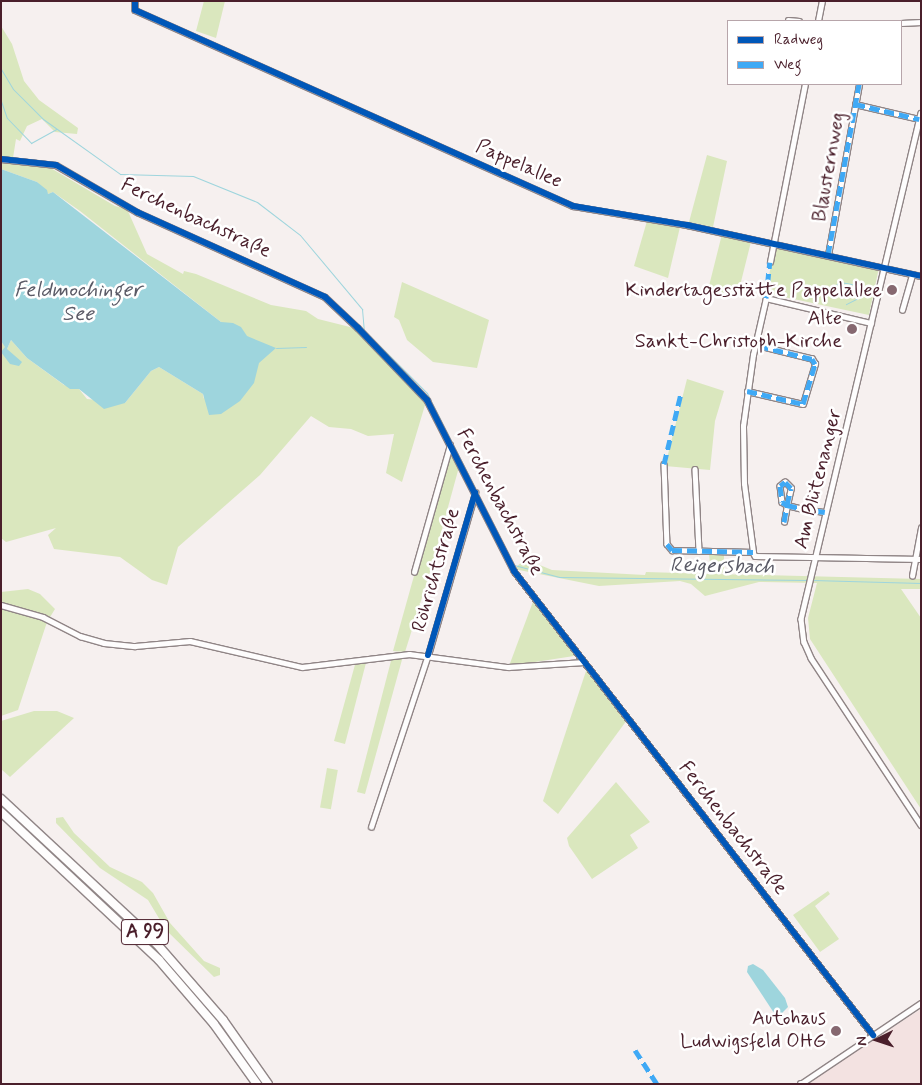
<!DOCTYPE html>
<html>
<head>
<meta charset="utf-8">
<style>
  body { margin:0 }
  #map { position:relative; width:922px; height:1085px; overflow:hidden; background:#f6f0ef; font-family:Mynerve,sans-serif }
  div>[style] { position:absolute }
  .built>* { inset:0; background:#f3e2e1 }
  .green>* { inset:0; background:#dae7be; transform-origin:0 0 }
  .water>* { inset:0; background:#9ed5dd }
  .stream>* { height:1px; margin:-0.5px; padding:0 0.5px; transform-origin:0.5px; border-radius:0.5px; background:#9ed5dd }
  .roads { filter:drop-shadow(1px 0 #908586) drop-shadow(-1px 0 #908586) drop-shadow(0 1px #908586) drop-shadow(0 -1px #908586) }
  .street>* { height:4.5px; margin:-2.25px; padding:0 2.25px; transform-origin:2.25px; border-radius:2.25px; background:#fefdfd }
  .secondary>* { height:6px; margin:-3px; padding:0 3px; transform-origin:3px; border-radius:3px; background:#fefdfd }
  .highway>* { height:8px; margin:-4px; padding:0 4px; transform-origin:4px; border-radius:4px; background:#fefdfd }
  .quiet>* { height:5px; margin-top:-2.5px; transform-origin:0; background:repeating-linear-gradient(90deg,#3fa9f5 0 10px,transparent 0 15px) }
  .cycleway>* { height:6px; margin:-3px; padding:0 3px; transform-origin:3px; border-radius:3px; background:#0057b8 }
  .dots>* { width:14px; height:14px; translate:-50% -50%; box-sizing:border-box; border:2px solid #fff; border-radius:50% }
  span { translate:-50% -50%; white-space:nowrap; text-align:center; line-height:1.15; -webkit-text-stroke:5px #fff; paint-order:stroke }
  .shield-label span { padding:1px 4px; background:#fff; border:1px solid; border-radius:4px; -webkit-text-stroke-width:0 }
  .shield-label { font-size:19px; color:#4a1f2b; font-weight:700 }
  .street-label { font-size:20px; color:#4a1f2b }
  .poi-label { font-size:20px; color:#4a1f2b }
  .right { translate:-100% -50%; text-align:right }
  .water-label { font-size:21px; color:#5a5a66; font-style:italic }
  .frame { position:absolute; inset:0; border:2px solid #4a1f2b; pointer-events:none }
  .legend { position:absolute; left:727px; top:20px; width:175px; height:65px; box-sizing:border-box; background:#fff; border:1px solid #b7a5aa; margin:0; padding:6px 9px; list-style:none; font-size:15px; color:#4a1f2b }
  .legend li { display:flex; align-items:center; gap:10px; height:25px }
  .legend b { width:25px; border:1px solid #b7a5aa }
  .north { position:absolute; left:852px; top:1015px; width:50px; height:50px; -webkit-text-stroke:4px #fff; paint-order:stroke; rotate:266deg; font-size:14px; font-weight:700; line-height:20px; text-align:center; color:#4a1f2b }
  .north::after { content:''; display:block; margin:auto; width:18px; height:22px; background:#4a1f2b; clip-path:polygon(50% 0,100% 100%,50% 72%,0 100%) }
</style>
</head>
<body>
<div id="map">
  <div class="built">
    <i style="clip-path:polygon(921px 1009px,921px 1084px,806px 1084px)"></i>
  </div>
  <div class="green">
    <i style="clip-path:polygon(204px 1px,225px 1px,216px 38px,196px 31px)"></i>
    <i style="clip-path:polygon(1px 26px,12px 44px,24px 81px,39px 100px,78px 128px,77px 134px,55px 132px,42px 119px,27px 126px,20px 141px,16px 139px,13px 158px,1px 157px)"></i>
    <i style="clip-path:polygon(707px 155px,727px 161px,713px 227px,689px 222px)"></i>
    <i style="clip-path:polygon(1px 163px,49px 167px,115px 206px,127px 209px,147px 254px,183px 274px,184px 271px,196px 274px,271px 305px,306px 311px,318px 319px,354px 328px,423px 399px,425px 405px,402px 482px,386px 473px,394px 434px,368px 436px,351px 429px,329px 427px,311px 416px,260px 475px,178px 547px,167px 585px,152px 580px,120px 557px,54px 549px,48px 535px,56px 528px,6px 542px,1px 538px,1px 341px,7px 349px,11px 340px,27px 358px,64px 385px,79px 389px,87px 399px,125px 403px,151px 371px,159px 367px,203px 394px,203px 399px,221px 322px,80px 211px,53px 192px,48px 194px,37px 182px,1px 169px)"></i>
    <i style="clip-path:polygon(647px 221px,680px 227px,668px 278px,634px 266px)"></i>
    <i style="left:722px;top:234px;width:30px;height:57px;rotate:14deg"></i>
    <i style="left:775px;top:247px;width:106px;height:47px;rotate:12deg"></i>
    <i style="clip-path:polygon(402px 282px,489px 320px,477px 368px,433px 362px,407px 340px,399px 320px,394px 317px)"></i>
    <i style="clip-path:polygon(687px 379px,724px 391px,715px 421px,710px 470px,665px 466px)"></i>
    <i style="clip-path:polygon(452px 452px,459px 467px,433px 562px,405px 652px,393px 651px,448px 454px)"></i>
    <i style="clip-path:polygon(709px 554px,724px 555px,724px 573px,716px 574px,921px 579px,921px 589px,901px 589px,921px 618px,921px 809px,810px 639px,808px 618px,817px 583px,759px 582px,705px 596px,691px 584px,680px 581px,599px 586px,514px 569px,525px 559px,552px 570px,645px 575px,646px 572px,711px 574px)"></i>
    <i style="clip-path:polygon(28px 589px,40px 594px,55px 609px,47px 622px,18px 710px,1px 716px,1px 592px)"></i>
    <i style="clip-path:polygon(534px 599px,572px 648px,574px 656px,509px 666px)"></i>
    <i style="clip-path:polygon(403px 656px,365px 794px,357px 792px,392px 657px)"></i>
    <i style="clip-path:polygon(367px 659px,345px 744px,334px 741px,356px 661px)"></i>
    <i style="clip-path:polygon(587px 668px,627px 720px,558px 814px,543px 801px)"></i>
    <i style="clip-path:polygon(34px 711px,57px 711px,74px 718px,10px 777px,1px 769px,1px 721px)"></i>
    <i style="left:327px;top:768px;width:11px;height:40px;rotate:10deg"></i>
    <i style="clip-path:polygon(616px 782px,650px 822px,630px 835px,638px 848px,592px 879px,569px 846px,567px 838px)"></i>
    <i style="clip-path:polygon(63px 817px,74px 833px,110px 867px,142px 882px,153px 893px,170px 923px,204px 961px,220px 968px,220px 975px,214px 977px,166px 930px,148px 900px,100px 868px,56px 823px,56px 818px)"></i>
    <i style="clip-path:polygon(828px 891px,830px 894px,815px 906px,839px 939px,820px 952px,793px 915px)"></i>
  </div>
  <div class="water">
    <i style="clip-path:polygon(1px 169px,37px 182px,47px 190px,48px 194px,53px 192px,221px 322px,233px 323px,241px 327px,247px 336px,276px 348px,259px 363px,254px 383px,240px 401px,221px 414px,209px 415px,203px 394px,159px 367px,151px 371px,125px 403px,104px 409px,79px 389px,70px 389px,27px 358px,11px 340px,7px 349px,22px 362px,19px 366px,10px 364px,1px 352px,5px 347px,1px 341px)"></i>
    <i style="clip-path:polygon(753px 964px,763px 970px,785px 998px,788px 1007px,781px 1014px,774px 1013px,747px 972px,748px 966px)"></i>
  </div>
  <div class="stream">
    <i style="left:1px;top:69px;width:23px;rotate:59deg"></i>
    <i style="left:13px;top:89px;width:42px;rotate:45deg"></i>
    <i style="left:43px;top:119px;width:95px;rotate:35.5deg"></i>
    <i style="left:120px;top:174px;width:73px;rotate:1.6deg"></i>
    <i style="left:193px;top:176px;width:69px;rotate:22.1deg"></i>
    <i style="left:257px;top:202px;width:54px;rotate:37.5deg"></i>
    <i style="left:300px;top:235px;width:97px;rotate:50deg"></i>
    <i style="left:362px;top:309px;width:21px;rotate:85deg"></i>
    <i style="left:364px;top:330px;width:89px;rotate:45deg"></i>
    <i style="left:427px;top:393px;width:193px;rotate:63.2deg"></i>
    <i style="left:514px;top:565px;width:47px;rotate:14.9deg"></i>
    <i style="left:559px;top:577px;width:249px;rotate:0.7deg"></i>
    <i style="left:1px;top:101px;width:18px;rotate:71deg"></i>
    <i style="left:7px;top:118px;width:35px;rotate:46deg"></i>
    <i style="left:31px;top:143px;width:29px;rotate:-29deg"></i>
    <i style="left:829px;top:290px;width:14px;rotate:-36deg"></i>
    <i style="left:840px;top:282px;width:23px;rotate:10deg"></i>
    <i style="left:863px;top:286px;width:10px;rotate:96deg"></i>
    <i style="left:862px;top:296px;width:18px;rotate:153deg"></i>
    <i style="left:276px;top:348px;width:30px;rotate:-2deg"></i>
    <i style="left:812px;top:580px;width:109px;rotate:1.6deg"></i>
  </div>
  <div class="roads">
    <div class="street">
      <i style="left:135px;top:1px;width:9px;rotate:90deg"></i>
      <i style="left:135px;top:10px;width:480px;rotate:24.1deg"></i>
      <i style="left:573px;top:206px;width:116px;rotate:9.5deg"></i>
      <i style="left:687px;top:225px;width:239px;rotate:12.3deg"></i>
      <i style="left:788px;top:20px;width:11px;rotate:5deg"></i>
      <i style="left:818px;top:21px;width:20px;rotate:-79deg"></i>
      <i style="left:901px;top:23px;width:20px;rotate:-3deg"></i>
      <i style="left:855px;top:104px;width:66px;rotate:13.2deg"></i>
      <i style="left:921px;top:113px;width:520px;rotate:103.34deg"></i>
      <i style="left:801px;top:619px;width:23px;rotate:83deg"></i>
      <i style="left:804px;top:642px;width:17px;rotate:66deg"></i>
      <i style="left:811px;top:658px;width:200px;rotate:56.6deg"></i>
      <i style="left:1px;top:159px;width:55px;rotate:6.2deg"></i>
      <i style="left:56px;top:165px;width:94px;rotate:30.1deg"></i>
      <i style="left:137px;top:212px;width:206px;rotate:24.3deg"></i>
      <i style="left:325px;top:297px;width:45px;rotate:43.2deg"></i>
      <i style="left:358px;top:328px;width:100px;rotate:46.2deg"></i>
      <i style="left:427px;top:400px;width:192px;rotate:63deg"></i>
      <i style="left:514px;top:571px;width:587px;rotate:52.27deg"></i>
      <i style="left:828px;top:255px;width:174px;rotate:-79.7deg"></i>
      <i style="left:770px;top:262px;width:181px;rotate:-78.9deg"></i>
      <i style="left:902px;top:310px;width:37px;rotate:-74deg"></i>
      <i style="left:747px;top:391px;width:57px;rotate:13.1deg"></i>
      <i style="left:803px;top:404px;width:42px;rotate:-73.3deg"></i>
      <i style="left:815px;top:364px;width:6px;rotate:-121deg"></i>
      <i style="left:812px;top:359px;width:59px;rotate:-166.2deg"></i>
      <i style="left:664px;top:464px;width:80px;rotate:87.9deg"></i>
      <i style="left:667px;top:544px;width:8px;rotate:50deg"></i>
      <i style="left:672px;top:550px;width:81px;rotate:1.4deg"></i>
      <i style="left:753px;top:552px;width:4px;rotate:63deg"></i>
      <i style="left:755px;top:556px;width:166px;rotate:1deg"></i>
      <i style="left:695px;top:469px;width:82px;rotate:87.2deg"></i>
      <i style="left:784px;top:522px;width:17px;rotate:-80deg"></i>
      <i style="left:787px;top:505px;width:17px;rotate:-77deg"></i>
      <i style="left:791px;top:488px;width:8px;rotate:-135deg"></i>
      <i style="left:785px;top:482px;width:6px;rotate:141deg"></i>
      <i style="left:780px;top:486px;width:16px;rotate:83deg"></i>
      <i style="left:782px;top:502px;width:6px;rotate:31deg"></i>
      <i style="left:787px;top:505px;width:16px;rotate:14deg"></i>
      <i style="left:803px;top:509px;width:22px;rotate:8deg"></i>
      <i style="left:753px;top:552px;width:69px;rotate:-97.5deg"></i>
      <i style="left:744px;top:484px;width:58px;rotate:-91deg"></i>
      <i style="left:743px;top:426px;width:72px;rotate:-82deg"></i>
      <i style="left:753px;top:355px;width:58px;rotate:-77.2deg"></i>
      <i style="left:766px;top:298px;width:108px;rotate:13.4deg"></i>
      <i style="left:414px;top:572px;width:132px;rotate:-74.2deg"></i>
      <i style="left:912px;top:576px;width:49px;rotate:-79.4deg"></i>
      <i style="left:1px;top:605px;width:44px;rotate:15.9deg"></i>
      <i style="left:43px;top:617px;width:42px;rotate:27.2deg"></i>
      <i style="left:80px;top:636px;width:25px;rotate:16deg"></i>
      <i style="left:104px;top:643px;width:31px;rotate:6deg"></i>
      <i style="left:135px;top:646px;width:55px;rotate:-5.2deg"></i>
      <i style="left:190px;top:641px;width:115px;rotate:13.1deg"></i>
      <i style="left:302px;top:667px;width:108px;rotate:-6.9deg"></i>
      <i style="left:409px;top:654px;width:100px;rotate:7.5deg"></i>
      <i style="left:508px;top:667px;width:76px;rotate:-3.8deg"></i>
      <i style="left:371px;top:827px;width:181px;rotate:-71.7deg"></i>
      <i style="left:428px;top:655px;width:169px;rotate:-73.8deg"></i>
      <i style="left:802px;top:1083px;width:143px;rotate:-33.9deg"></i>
    </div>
    <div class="secondary">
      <i style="left:801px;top:1084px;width:1px"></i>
    </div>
    <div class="highway">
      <i style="left:1px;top:799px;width:212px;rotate:42.9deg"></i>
      <i style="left:156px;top:943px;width:102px;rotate:49deg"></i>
      <i style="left:223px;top:1020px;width:78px;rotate:54.9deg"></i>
      <i style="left:1px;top:812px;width:216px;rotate:43.1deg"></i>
      <i style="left:159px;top:960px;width:84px;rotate:49.3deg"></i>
      <i style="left:214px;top:1024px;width:74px;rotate:54.4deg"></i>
    </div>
  </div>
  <div class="quiet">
    <i style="left:855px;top:104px;width:66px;rotate:13.2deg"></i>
    <i style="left:828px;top:255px;width:174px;rotate:-79.7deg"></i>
    <i style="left:766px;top:298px;width:36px;rotate:-84deg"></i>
    <i style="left:747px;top:391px;width:57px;rotate:13.1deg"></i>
    <i style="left:803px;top:404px;width:42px;rotate:-73.3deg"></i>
    <i style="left:815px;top:364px;width:6px;rotate:-121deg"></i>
    <i style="left:812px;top:359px;width:59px;rotate:-166.2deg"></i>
    <i style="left:664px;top:464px;width:73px;rotate:-76.5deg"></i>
    <i style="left:784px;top:522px;width:17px;rotate:-80deg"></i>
    <i style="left:787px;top:505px;width:17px;rotate:-77deg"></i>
    <i style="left:791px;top:488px;width:8px;rotate:-135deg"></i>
    <i style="left:785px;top:482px;width:6px;rotate:141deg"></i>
    <i style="left:780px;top:486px;width:16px;rotate:83deg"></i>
    <i style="left:782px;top:502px;width:6px;rotate:31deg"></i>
    <i style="left:787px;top:505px;width:16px;rotate:14deg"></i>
    <i style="left:803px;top:509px;width:22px;rotate:8deg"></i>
    <i style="left:667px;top:544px;width:8px;rotate:50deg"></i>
    <i style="left:672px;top:550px;width:81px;rotate:1.4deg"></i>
    <i style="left:635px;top:1050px;width:40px;rotate:57.1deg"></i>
  </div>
  <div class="cycleway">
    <i style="left:135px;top:1px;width:9px;rotate:90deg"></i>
    <i style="left:135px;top:10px;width:480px;rotate:24.1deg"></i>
    <i style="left:573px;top:206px;width:116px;rotate:9.5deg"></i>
    <i style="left:687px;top:225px;width:239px;rotate:12.3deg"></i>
    <i style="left:1px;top:159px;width:55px;rotate:6.2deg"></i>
    <i style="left:56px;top:165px;width:94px;rotate:30.1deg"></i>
    <i style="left:137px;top:212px;width:206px;rotate:24.3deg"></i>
    <i style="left:325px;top:297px;width:45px;rotate:43.2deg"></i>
    <i style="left:358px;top:328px;width:100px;rotate:46.2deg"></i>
    <i style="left:427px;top:400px;width:192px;rotate:63deg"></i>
    <i style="left:514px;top:571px;width:587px;rotate:52.27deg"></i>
    <i style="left:428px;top:655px;width:169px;rotate:-73.8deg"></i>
  </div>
  <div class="dots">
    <i style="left:892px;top:290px;background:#866870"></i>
    <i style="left:852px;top:329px;background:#866870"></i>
    <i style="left:836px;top:1031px;background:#866870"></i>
  </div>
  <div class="shield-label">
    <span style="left:145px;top:932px">A 99</span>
  </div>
  <div class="street-label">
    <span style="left:519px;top:164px;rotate:24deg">Pappelallee</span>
    <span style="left:829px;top:167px;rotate:-80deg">Blausternweg</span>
    <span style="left:196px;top:218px;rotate:25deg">Ferchenbachstraße</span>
    <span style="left:818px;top:479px;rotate:-76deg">Am Blütenanger</span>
    <span style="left:500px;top:502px;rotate:62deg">Ferchenbachstraße</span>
    <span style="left:436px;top:570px;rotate:-74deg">Röhrichtstraße</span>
    <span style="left:733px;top:828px;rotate:52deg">Ferchenbachstraße</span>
  </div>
  <div class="poi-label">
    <span class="right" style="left:882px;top:290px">Kindertagesstätte Pappelallee</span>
    <span class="right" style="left:842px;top:330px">Alte<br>Sankt-Christoph-Kirche</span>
    <span class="right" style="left:826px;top:1030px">Autohaus<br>Ludwigsfeld OHG</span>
  </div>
  <div class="water-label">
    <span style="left:78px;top:302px">Feldmochinger<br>See</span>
    <span style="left:722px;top:566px;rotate:1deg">Reigersbach</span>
  </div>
  <div class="frame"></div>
  <ul class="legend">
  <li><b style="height:6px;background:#0057b8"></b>Radweg</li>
  <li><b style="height:6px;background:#3fa9f5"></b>Weg</li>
  </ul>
  <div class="north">N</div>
</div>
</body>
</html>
